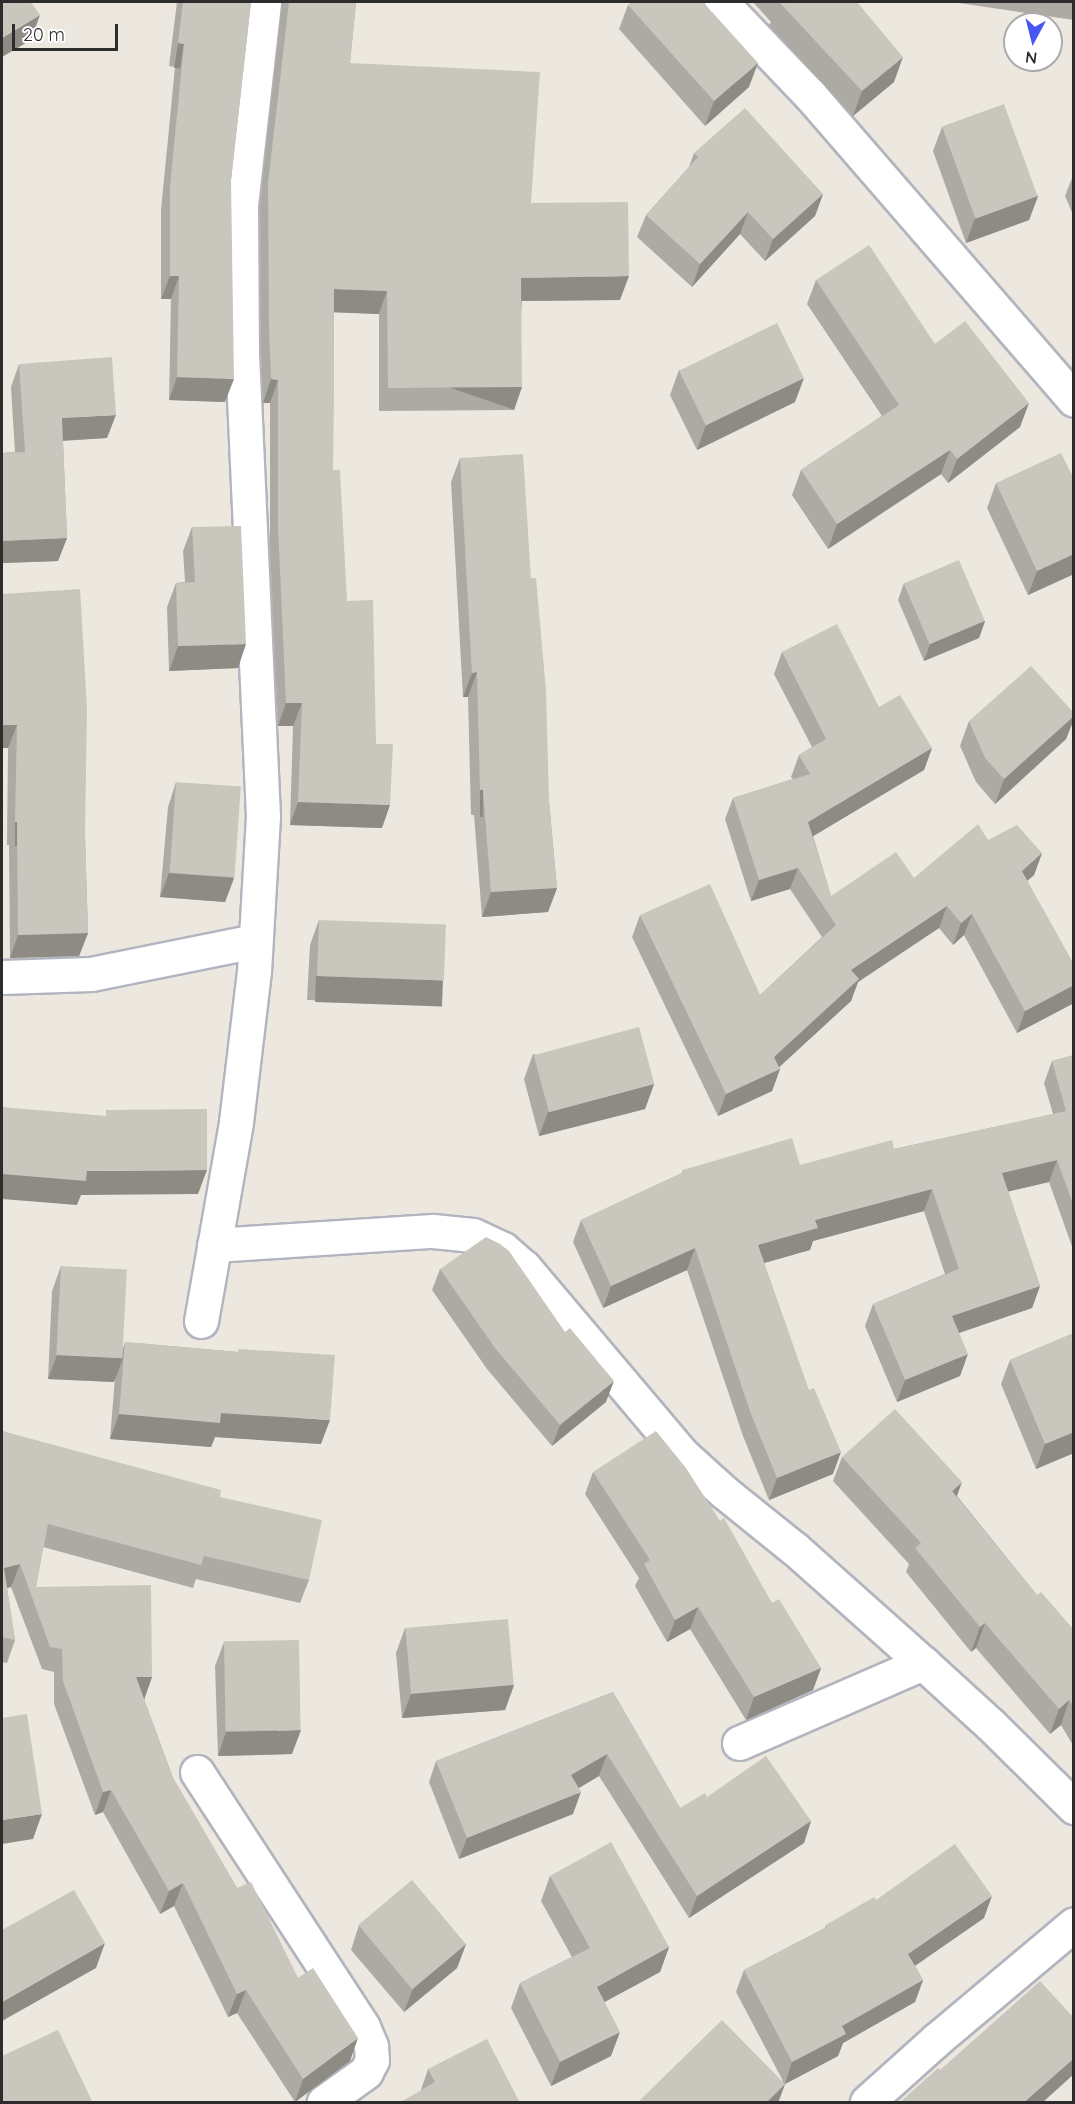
<!DOCTYPE html>
<html>
<head>
<meta charset="utf-8">
<style>
  body { margin:0 }
  #map { position:relative; width:1075px; height:2104px; overflow:hidden; background:#ede8df; font-family:Quicksand,sans-serif }
  div>[style] { position:absolute }
  .roads { filter:drop-shadow(2px 0 #b2b4bf) drop-shadow(-2px 0 #b2b4bf) drop-shadow(0 2px #b2b4bf) drop-shadow(0 -2px #b2b4bf) }
  .street>* { height:33px; margin:-16.5px; padding:0 16.5px; transform-origin:16.5px; border-radius:16.5px; background:#fff }
  .wall>* { inset:0; background:#adaaa3 }
  .shaded-wall>* { inset:0; background:#8d8b84; transform-origin:0 0 }
  .building>* { inset:0; background:#c9c6bd; transform-origin:0 0 }
  span { translate:-50% -50%; white-space:nowrap; text-align:center; line-height:1.15; -webkit-text-stroke:5px #fff; paint-order:stroke }
  .frame { position:absolute; inset:0; border:3px solid #2c2c2c; pointer-events:none }
  .north { position:absolute; left:1003px; top:12px; width:60px; height:60px; box-sizing:border-box; background:#fff; border:2px solid #ababab; border-radius:50%; rotate:187deg; font-size:16px; font-weight:700; line-height:24px; text-align:center; color:#2c2c2c }
  .north::after { content:''; display:block; margin:auto; width:21px; height:27px; background:#4655f4; clip-path:polygon(50% 0,100% 100%,50% 72%,0 100%) }
  .scale { position:absolute; left:12px; top:24px; width:106px; height:27px; box-sizing:border-box; border:3px solid #2c2c2c; border-top:0; padding-left:8px; font-size:18px; line-height:21px; white-space:nowrap; color:#2c2c2c; -webkit-text-stroke:4px #fff; paint-order:stroke }
</style>
</head>
<body>
<div id="map">
  <div class="roads">
    <div class="street">
      <i style="left:721px;top:2px;width:129px;rotate:46.3deg"></i>
      <i style="left:810px;top:95px;width:403px;rotate:49.1deg"></i>
      <i style="left:2px;top:977px;width:89px;rotate:-1.9deg"></i>
      <i style="left:91px;top:974px;width:167px;rotate:-11.4deg"></i>
      <i style="left:214px;top:1245px;width:219px;rotate:-3.7deg"></i>
      <i style="left:433px;top:1231px;width:40px;rotate:5.7deg"></i>
      <i style="left:473px;top:1235px;width:33px;rotate:25deg"></i>
      <i style="left:503px;top:1249px;width:28px;rotate:41deg"></i>
      <i style="left:524px;top:1267px;width:245px;rotate:49.8deg"></i>
      <i style="left:682px;top:1454px;width:57px;rotate:42.1deg"></i>
      <i style="left:724px;top:1492px;width:91px;rotate:38.8deg"></i>
      <i style="left:795px;top:1549px;width:171px;rotate:41.7deg"></i>
      <i style="left:923px;top:1663px;width:92px;rotate:42.4deg"></i>
      <i style="left:991px;top:1725px;width:117px;rotate:44.7deg"></i>
      <i style="left:201px;top:1321px;width:202px;rotate:-80deg"></i>
      <i style="left:236px;top:1122px;width:151px;rotate:-83.2deg"></i>
      <i style="left:254px;top:972px;width:156px;rotate:-86.7deg"></i>
      <i style="left:263px;top:816px;width:464px;rotate:-92.6deg"></i>
      <i style="left:242px;top:352px;width:147px;rotate:-90.4deg"></i>
      <i style="left:241px;top:205px;width:204px;rotate:-83.5deg"></i>
      <i style="left:739px;top:1743px;width:201px;rotate:-23.5deg"></i>
      <i style="left:197px;top:1772px;width:304px;rotate:56.9deg"></i>
      <i style="left:363px;top:2027px;width:21px;rotate:67deg"></i>
      <i style="left:371px;top:2046px;width:14px;rotate:86deg"></i>
      <i style="left:372px;top:2060px;width:13px;rotate:117deg"></i>
      <i style="left:366px;top:2072px;width:52px;rotate:144.5deg"></i>
      <i style="left:867px;top:2102px;width:93px;rotate:-41.9deg"></i>
      <i style="left:936px;top:2040px;width:180px;rotate:-40deg"></i>
    </div>
  </div>
  <div class="wall">
    <i style="clip-path:polygon(177px 2px,251px 2px,231px 180px,225px 402px,169px 400px,171px 299px,161px 299px,161px 210px,175px 67px,169px 66px)"></i>
    <i style="clip-path:polygon(282px 2px,356px 2px,350px 63px,531px 203px,620px 300px,522px 301px,514px 410px,379px 411px,379px 314px,334px 312px,333px 470px,347px 601px,376px 744px,382px 828px,290px 825px,293px 726px,278px 726px,270px 549px,270px 403px,263px 403px,261px 352px,260px 206px)"></i>
    <i style="clip-path:polygon(753px 2px,857px 2px,894px 82px,853px 116px,769px 25px,771px 22px)"></i>
    <i style="clip-path:polygon(952px 2px,1074px 2px,1074px 20px)"></i>
    <i style="clip-path:polygon(628px 5px,749px 87px,705px 126px,619px 29px)"></i>
    <i style="clip-path:polygon(942px 127px,1038px 196px,1029px 220px,966px 243px,933px 151px)"></i>
    <i style="clip-path:polygon(694px 153px,823px 194px,815px 216px,765px 261px,740px 234px,692px 287px,637px 237px,646px 215px,689px 167px)"></i>
    <i style="clip-path:polygon(1074px 173px,1074px 217px,1065px 196px)"></i>
    <i style="clip-path:polygon(816px 280px,935px 344px,1020px 427px,948px 483px,941px 474px,828px 549px,792px 495px,801px 470px,882px 416px,807px 304px)"></i>
    <i style="clip-path:polygon(19px 364px,107px 438px,63px 441px,67px 538px,58px 561px,2px 563px,2px 453px,15px 452px,11px 387px)"></i>
    <i style="clip-path:polygon(679px 370px,795px 402px,697px 450px,670px 395px)"></i>
    <i style="clip-path:polygon(460px 458px,531px 578px,549px 801px,557px 888px,548px 912px,482px 917px,474px 815px,471px 815px,468px 697px,463px 697px,451px 482px)"></i>
    <i style="clip-path:polygon(1074px 479px,1074px 574px,1028px 595px,987px 508px,996px 483px)"></i>
    <i style="clip-path:polygon(192px 527px,238px 668px,169px 671px,167px 607px,176px 583px,185px 582px,183px 551px)"></i>
    <i style="clip-path:polygon(904px 583px,985px 621px,979px 638px,924px 661px,898px 600px)"></i>
    <i style="clip-path:polygon(2px 594px,85px 835px,88px 933px,79px 956px,10px 958px,9px 845px,7px 845px,8px 748px,2px 748px)"></i>
    <i style="clip-path:polygon(782px 652px,879px 707px,932px 748px,924px 770px,813px 836px,831px 896px,914px 878px,988px 840px,1042px 853px,1034px 875px,1027px 881px,1074px 965px,1074px 1003px,1017px 1033px,964px 935px,953px 945px,939px 928px,858px 982px,851px 1001px,779px 1067px,780px 1069px,772px 1091px,718px 1116px,632px 937px,640px 915px,760px 995px,822px 937px,790px 889px,751px 901px,725px 819px,733px 798px,793px 779px,791px 777px,799px 755px,812px 747px,774px 674px)"></i>
    <i style="clip-path:polygon(1074px 713px,1074px 719px,1066px 739px,995px 804px,976px 782px,960px 746px,969px 721px)"></i>
    <i style="clip-path:polygon(176px 782px,234px 878px,225px 902px,160px 897px,168px 807px)"></i>
    <i style="clip-path:polygon(319px 920px,443px 981px,435px 1005px,307px 1000px,310px 945px)"></i>
    <i style="clip-path:polygon(533px 1054px,654px 1084px,645px 1109px,539px 1136px,524px 1079px)"></i>
    <i style="clip-path:polygon(1074px 1055px,1074px 1252px,1049px 1182px,1008px 1191px,1040px 1286px,1032px 1308px,959px 1333px,960px 1376px,897px 1402px,865px 1326px,873px 1304px,945px 1274px,924px 1211px,813px 1241px,810px 1250px,764px 1263px,833px 1474px,769px 1500px,743px 1436px,687px 1270px,603px 1308px,573px 1242px,581px 1220px,682px 1173px,683px 1170px,800px 1165px,894px 1149px,1053px 1114px,1044px 1083px,1052px 1061px)"></i>
    <i style="clip-path:polygon(61px 1266px,123px 1348px,125px 1342px,238px 1352px,239px 1349px,321px 1444px,215px 1437px,211px 1447px,110px 1439px,115px 1378px,114px 1382px,48px 1379px,52px 1291px)"></i>
    <i style="clip-path:polygon(440px 1269px,606px 1402px,552px 1446px,487px 1369px,432px 1290px)"></i>
    <i style="clip-path:polygon(1074px 1333px,1074px 1453px,1036px 1469px,1001px 1384px,1010px 1360px)"></i>
    <i style="clip-path:polygon(2px 1431px,220px 1497px,309px 1580px,300px 1603px,196px 1579px,193px 1588px,43px 1547px,36px 1587px,152px 1677px,144px 1699px,173px 1778px,237px 1888px,298px 1978px,350px 2061px,295px 2102px,237px 2013px,228px 2017px,174px 1906px,160px 1914px,103px 1812px,95px 1815px,54px 1704px,54px 1672px,42px 1669px,11px 1587px,7px 1588px,15px 1640px,7px 1663px,2px 1662px)"></i>
    <i style="clip-path:polygon(842px 1457px,957px 1496px,1037px 1595px,1074px 1630px,1074px 1747px,1061px 1725px,1050px 1734px,976px 1648px,971px 1652px,906px 1572px,909px 1564px,833px 1481px)"></i>
    <i style="clip-path:polygon(593px 1472px,772px 1603px,821px 1668px,813px 1690px,746px 1720px,690px 1629px,667px 1642px,635px 1586px,639px 1578px,585px 1494px)"></i>
    <i style="clip-path:polygon(405px 1628px,514px 1685px,505px 1710px,402px 1718px,396px 1653px)"></i>
    <i style="clip-path:polygon(224px 1642px,292px 1754px,218px 1756px,215px 1666px)"></i>
    <i style="clip-path:polygon(613px 1692px,680px 1808px,707px 1797px,811px 1821px,804px 1843px,689px 1918px,599px 1776px,578px 1788px,573px 1814px,459px 1859px,429px 1782px,436px 1761px)"></i>
    <i style="clip-path:polygon(550px 1876px,669px 1947px,660px 1972px,604px 2002px,611px 2056px,551px 2086px,511px 2008px,520px 1983px,572px 1957px,541px 1901px)"></i>
    <i style="clip-path:polygon(876px 1900px,984px 1918px,915px 1966px,923px 1980px,915px 2002px,843px 2043px,838px 2056px,785px 2084px,778px 2103px,639px 2103px,639px 2101px,783px 2081px,736px 1992px,744px 1970px,825px 1928px,826px 1925px)"></i>
    <i style="clip-path:polygon(359px 1925px,466px 1944px,457px 1968px,404px 2012px,351px 1950px)"></i>
    <i style="clip-path:polygon(428px 2069px,520px 2103px,421px 2090px)"></i>
  </div>
  <div class="shaded-wall">
    <i style="clip-path:polygon(40px 15px,31px 40px,2px 57px,2px 38px)"></i>
    <i style="left:178px;top:43px;width:6px;height:25px;rotate:9deg"></i>
    <i style="clip-path:polygon(903px 57px,894px 82px,853px 116px,862px 91px)"></i>
    <i style="clip-path:polygon(758px 63px,749px 87px,705px 126px,714px 101px)"></i>
    <i style="clip-path:polygon(823px 194px,815px 216px,765px 261px,773px 239px)"></i>
    <i style="clip-path:polygon(1038px 196px,1029px 220px,966px 243px,975px 218px)"></i>
    <i style="clip-path:polygon(748px 212px,740px 234px,692px 287px,700px 264px)"></i>
    <i style="clip-path:polygon(170px 276px,179px 276px,171px 299px,161px 299px)"></i>
    <i style="clip-path:polygon(629px 276px,620px 300px,513px 301px,521px 278px)"></i>
    <i style="clip-path:polygon(334px 289px,387px 291px,379px 314px,326px 312px)"></i>
    <i style="clip-path:polygon(177px 377px,234px 379px,225px 402px,169px 400px)"></i>
    <i style="clip-path:polygon(804px 378px,795px 402px,697px 450px,706px 425px)"></i>
    <i style="clip-path:polygon(271px 379px,278px 380px,270px 403px,263px 403px)"></i>
    <i style="left:522px;top:387px;width:24px;height:134px;rotate:109deg"></i>
    <i style="clip-path:polygon(1029px 403px,1020px 427px,948px 483px,957px 459px)"></i>
    <i style="clip-path:polygon(116px 415px,107px 438px,54px 441px,62px 418px)"></i>
    <i style="clip-path:polygon(950px 450px,941px 474px,828px 549px,837px 524px)"></i>
    <i style="clip-path:polygon(67px 538px,58px 561px,2px 563px,2px 541px)"></i>
    <i style="clip-path:polygon(1074px 554px,1074px 574px,1028px 595px,1037px 571px)"></i>
    <i style="clip-path:polygon(985px 621px,979px 638px,924px 661px,930px 644px)"></i>
    <i style="clip-path:polygon(246px 644px,238px 668px,169px 671px,178px 646px)"></i>
    <i style="clip-path:polygon(477px 672px,468px 697px,463px 697px,472px 673px)"></i>
    <i style="clip-path:polygon(286px 703px,302px 703px,293px 726px,278px 726px)"></i>
    <i style="clip-path:polygon(1074px 716px,1074px 719px,1066px 739px,995px 804px,1004px 779px)"></i>
    <i style="clip-path:polygon(2px 725px,17px 725px,8px 748px,2px 748px)"></i>
    <i style="clip-path:polygon(932px 748px,924px 770px,800px 844px,808px 822px)"></i>
    <i style="left:480px;top:790px;width:3px;height:27px"></i>
    <i style="clip-path:polygon(298px 802px,390px 805px,382px 828px,290px 825px)"></i>
    <i style="left:15px;top:822px;width:2px;height:24px"></i>
    <i style="clip-path:polygon(1042px 853px,1034px 875px,1014px 892px,1022px 871px)"></i>
    <i style="clip-path:polygon(798px 868px,790px 889px,751px 901px,759px 880px)"></i>
    <i style="clip-path:polygon(169px 873px,234px 878px,225px 902px,160px 897px)"></i>
    <i style="clip-path:polygon(557px 888px,548px 912px,482px 917px,491px 892px)"></i>
    <i style="clip-path:polygon(947px 906px,939px 928px,858px 982px,851px 1001px,774px 1072px,780px 1069px,772px 1091px,718px 1116px,726px 1094px,774px 1057px,851px 970px)"></i>
    <i style="clip-path:polygon(972px 914px,964px 935px,953px 945px,961px 923px)"></i>
    <i style="clip-path:polygon(88px 933px,79px 956px,10px 958px,18px 935px)"></i>
    <i style="left:316px;top:976px;width:127px;height:26px;rotate:2deg"></i>
    <i style="clip-path:polygon(1074px 985px,1074px 1003px,1017px 1033px,1025px 1011px)"></i>
    <i style="clip-path:polygon(654px 1084px,645px 1109px,539px 1136px,548px 1112px)"></i>
    <i style="clip-path:polygon(1057px 1160px,1049px 1182px,994px 1195px,1002px 1173px)"></i>
    <i style="clip-path:polygon(207px 1170px,198px 1194px,81px 1195px,77px 1205px,2px 1199px,2px 1174px,87px 1171px)"></i>
    <i style="clip-path:polygon(932px 1189px,924px 1211px,813px 1241px,810px 1250px,750px 1267px,758px 1245px,815px 1220px)"></i>
    <i style="clip-path:polygon(695px 1248px,687px 1270px,603px 1308px,611px 1286px)"></i>
    <i style="clip-path:polygon(1040px 1286px,1032px 1308px,944px 1338px,952px 1316px)"></i>
    <i style="clip-path:polygon(968px 1354px,960px 1376px,897px 1402px,905px 1380px)"></i>
    <i style="clip-path:polygon(57px 1355px,123px 1358px,114px 1382px,48px 1379px)"></i>
    <i style="clip-path:polygon(614px 1381px,606px 1402px,552px 1446px,560px 1425px)"></i>
    <i style="clip-path:polygon(221px 1413px,330px 1420px,321px 1444px,215px 1437px,211px 1447px,110px 1439px,119px 1414px)"></i>
    <i style="clip-path:polygon(1074px 1432px,1074px 1453px,1036px 1469px,1045px 1444px)"></i>
    <i style="clip-path:polygon(841px 1452px,833px 1474px,769px 1500px,777px 1478px)"></i>
    <i style="clip-path:polygon(962px 1482px,953px 1507px,952px 1491px)"></i>
    <i style="clip-path:polygon(20px 1564px,11px 1587px,2px 1589px,4px 1568px)"></i>
    <i style="clip-path:polygon(698px 1607px,690px 1629px,667px 1642px,675px 1620px)"></i>
    <i style="clip-path:polygon(985px 1623px,976px 1648px,971px 1652px,980px 1627px)"></i>
    <i style="clip-path:polygon(821px 1668px,813px 1690px,746px 1720px,754px 1697px)"></i>
    <i style="clip-path:polygon(136px 1677px,152px 1677px,144px 1700px)"></i>
    <i style="clip-path:polygon(514px 1685px,505px 1710px,402px 1718px,411px 1694px)"></i>
    <i style="clip-path:polygon(1069px 1700px,1061px 1725px,1050px 1734px,1059px 1709px)"></i>
    <i style="clip-path:polygon(301px 1730px,292px 1754px,218px 1756px,226px 1732px)"></i>
    <i style="clip-path:polygon(607px 1754px,599px 1776px,564px 1797px,571px 1775px)"></i>
    <i style="clip-path:polygon(111px 1790px,103px 1812px,95px 1815px,103px 1792px)"></i>
    <i style="clip-path:polygon(581px 1792px,573px 1814px,459px 1859px,467px 1838px)"></i>
    <i style="clip-path:polygon(42px 1814px,33px 1839px,2px 1844px,2px 1820px)"></i>
    <i style="clip-path:polygon(811px 1821px,804px 1843px,689px 1918px,697px 1896px)"></i>
    <i style="clip-path:polygon(183px 1883px,174px 1906px,160px 1914px,169px 1891px)"></i>
    <i style="clip-path:polygon(992px 1896px,984px 1918px,900px 1976px,908px 1954px)"></i>
    <i style="clip-path:polygon(105px 1943px,96px 1968px,2px 2021px,2px 2002px)"></i>
    <i style="clip-path:polygon(466px 1944px,457px 1968px,404px 2012px,413px 1988px)"></i>
    <i style="clip-path:polygon(669px 1947px,660px 1972px,588px 2011px,597px 1987px)"></i>
    <i style="clip-path:polygon(923px 1980px,915px 2002px,843px 2043px,838px 2056px,785px 2084px,778px 2103px,766px 2103px,785px 2084px,792px 2062px,842px 2026px)"></i>
    <i style="clip-path:polygon(246px 1990px,237px 2013px,228px 2017px,237px 1994px)"></i>
    <i style="clip-path:polygon(620px 2032px,611px 2056px,551px 2086px,560px 2062px)"></i>
    <i style="clip-path:polygon(358px 2038px,350px 2061px,295px 2102px,303px 2079px)"></i>
    <i style="clip-path:polygon(1074px 2058px,1074px 2074px,1042px 2103px,1023px 2103px)"></i>
  </div>
  <div class="building">
    <i style="clip-path:polygon(2px 2px,31px 2px,40px 15px,2px 38px)"></i>
    <i style="clip-path:polygon(183px 2px,251px 2px,231px 180px,234px 379px,177px 377px,179px 276px,170px 276px,170px 186px,184px 44px,178px 43px)"></i>
    <i style="clip-path:polygon(289px 2px,356px 2px,350px 63px,540px 72px,531px 203px,628px 202px,629px 276px,521px 278px,522px 387px,388px 388px,387px 291px,334px 289px,333px 470px,340px 470px,347px 601px,373px 600px,376px 744px,393px 744px,390px 805px,298px 802px,302px 703px,286px 703px,278px 526px,278px 380px,271px 379px,269px 328px,268px 183px)"></i>
    <i style="clip-path:polygon(632px 2px,703px 2px,758px 63px,714px 101px,628px 5px)"></i>
    <i style="clip-path:polygon(779px 2px,857px 2px,903px 57px,862px 91px)"></i>
    <i style="left:1004px;top:104px;width:98px;height:66px;rotate:70deg"></i>
    <i style="clip-path:polygon(745px 108px,823px 194px,773px 239px,748px 212px,700px 264px,646px 215px,698px 157px,694px 153px)"></i>
    <i style="clip-path:polygon(869px 245px,935px 344px,965px 321px,1029px 403px,957px 459px,950px 450px,837px 524px,801px 470px,899px 405px,816px 280px)"></i>
    <i style="left:777px;top:323px;width:61px;height:109px;rotate:64deg"></i>
    <i style="clip-path:polygon(112px 357px,116px 415px,62px 418px,67px 538px,2px 541px,2px 453px,25px 452px,19px 364px)"></i>
    <i style="clip-path:polygon(1061px 453px,1074px 479px,1074px 554px,1037px 571px,996px 483px)"></i>
    <i style="clip-path:polygon(523px 454px,531px 578px,536px 578px,546px 691px,549px 801px,557px 888px,491px 892px,483px 790px,480px 790px,477px 672px,472px 673px,460px 458px)"></i>
    <i style="clip-path:polygon(241px 526px,246px 644px,178px 646px,176px 583px,195px 582px,192px 527px)"></i>
    <i style="left:959px;top:560px;width:66px;height:60px;rotate:67deg"></i>
    <i style="clip-path:polygon(80px 589px,87px 708px,85px 835px,88px 933px,18px 935px,17px 822px,15px 822px,17px 725px,2px 725px,2px 594px)"></i>
    <i style="clip-path:polygon(837px 624px,879px 707px,900px 695px,932px 748px,808px 822px,831px 896px,896px 852px,914px 878px,978px 824px,988px 840px,1017px 825px,1042px 853px,1022px 871px,1074px 965px,1074px 985px,1025px 1011px,972px 914px,961px 923px,947px 906px,851px 970px,859px 979px,774px 1057px,780px 1069px,726px 1094px,640px 915px,710px 884px,760px 995px,836px 925px,798px 868px,759px 880px,733px 798px,810px 774px,799px 755px,826px 739px,782px 652px)"></i>
    <i style="clip-path:polygon(1031px 666px,1074px 713px,1074px 716px,1004px 779px,985px 758px,969px 721px)"></i>
    <i style="left:176px;top:782px;width:65px;height:91px;rotate:4deg"></i>
    <i style="left:319px;top:920px;width:127px;height:56px;rotate:2deg"></i>
    <i style="left:639px;top:1027px;width:59px;height:109px;rotate:75deg"></i>
    <i style="clip-path:polygon(1074px 1055px,1074px 1207px,1057px 1160px,1002px 1173px,1040px 1286px,952px 1316px,968px 1354px,905px 1380px,873px 1304px,959px 1269px,932px 1189px,815px 1220px,818px 1228px,758px 1245px,809px 1390px,814px 1388px,841px 1452px,777px 1478px,751px 1414px,695px 1248px,611px 1286px,581px 1220px,684px 1172px,683px 1170px,792px 1138px,800px 1165px,892px 1140px,894px 1149px,1066px 1111px,1052px 1061px)"></i>
    <i style="clip-path:polygon(2px 1107px,106px 1116px,106px 1110px,207px 1109px,207px 1170px,87px 1171px,86px 1181px,2px 1174px)"></i>
    <i style="clip-path:polygon(486px 1237px,500px 1244px,509px 1251px,565px 1332px,570px 1328px,614px 1381px,560px 1425px,495px 1348px,440px 1269px)"></i>
    <i style="left:61px;top:1266px;width:66px;height:89px;rotate:3deg"></i>
    <i style="clip-path:polygon(1074px 1333px,1074px 1432px,1045px 1444px,1010px 1360px)"></i>
    <i style="clip-path:polygon(125px 1342px,238px 1352px,239px 1349px,335px 1355px,330px 1420px,221px 1413px,220px 1423px,119px 1414px)"></i>
    <i style="clip-path:polygon(895px 1409px,962px 1482px,952px 1491px,1037px 1595px,1041px 1592px,1074px 1630px,1074px 1707px,1069px 1700px,1059px 1709px,985px 1623px,980px 1627px,915px 1548px,921px 1543px,842px 1457px)"></i>
    <i style="clip-path:polygon(2px 1431px,221px 1490px,220px 1497px,322px 1520px,309px 1580px,204px 1556px,201px 1565px,48px 1524px,36px 1587px,151px 1585px,152px 1677px,136px 1677px,173px 1778px,237px 1888px,251px 1882px,298px 1978px,313px 1968px,358px 2038px,303px 2079px,246px 1990px,237px 1994px,183px 1883px,169px 1891px,111px 1790px,103px 1792px,63px 1681px,62px 1649px,50px 1647px,20px 1564px,4px 1568px,15px 1640px,2px 1637px)"></i>
    <i style="clip-path:polygon(656px 1431px,686px 1468px,720px 1521px,724px 1518px,772px 1603px,779px 1599px,821px 1668px,754px 1697px,698px 1607px,675px 1620px,644px 1564px,650px 1560px,593px 1472px)"></i>
    <i style="left:508px;top:1619px;width:66px;height:103px;rotate:85deg"></i>
    <i style="left:299px;top:1640px;width:90px;height:75px;rotate:89deg"></i>
    <i style="clip-path:polygon(613px 1692px,680px 1808px,705px 1793px,707px 1797px,766px 1756px,811px 1821px,697px 1896px,607px 1754px,571px 1775px,581px 1792px,467px 1838px,436px 1761px)"></i>
    <i style="clip-path:polygon(27px 1714px,42px 1814px,2px 1820px,2px 1718px)"></i>
    <i style="clip-path:polygon(611px 1842px,669px 1947px,597px 1987px,620px 2032px,560px 2062px,520px 1983px,590px 1948px,550px 1876px)"></i>
    <i style="clip-path:polygon(955px 1844px,992px 1896px,908px 1954px,923px 1980px,842px 2026px,846px 2034px,792px 2062px,744px 1970px,827px 1927px,826px 1925px,874px 1897px,876px 1900px)"></i>
    <i style="left:412px;top:1880px;width:84px;height:70px;rotate:50deg"></i>
    <i style="clip-path:polygon(74px 1890px,105px 1943px,2px 2002px,2px 1930px)"></i>
    <i style="clip-path:polygon(1040px 1981px,1074px 2018px,1074px 2058px,1023px 2103px,899px 2103px,938px 2068px,940px 2070px)"></i>
    <i style="clip-path:polygon(722px 2020px,785px 2084px,766px 2103px,641px 2103px,639px 2101px)"></i>
    <i style="clip-path:polygon(58px 2030px,93px 2103px,2px 2103px,2px 2056px)"></i>
    <i style="clip-path:polygon(487px 2039px,520px 2103px,399px 2103px,435px 2082px,428px 2069px)"></i>
  </div>
  <div class="frame"></div>
  <div class="north">N</div>
  <div class="scale">20 m</div>
</div>
</body>
</html>
